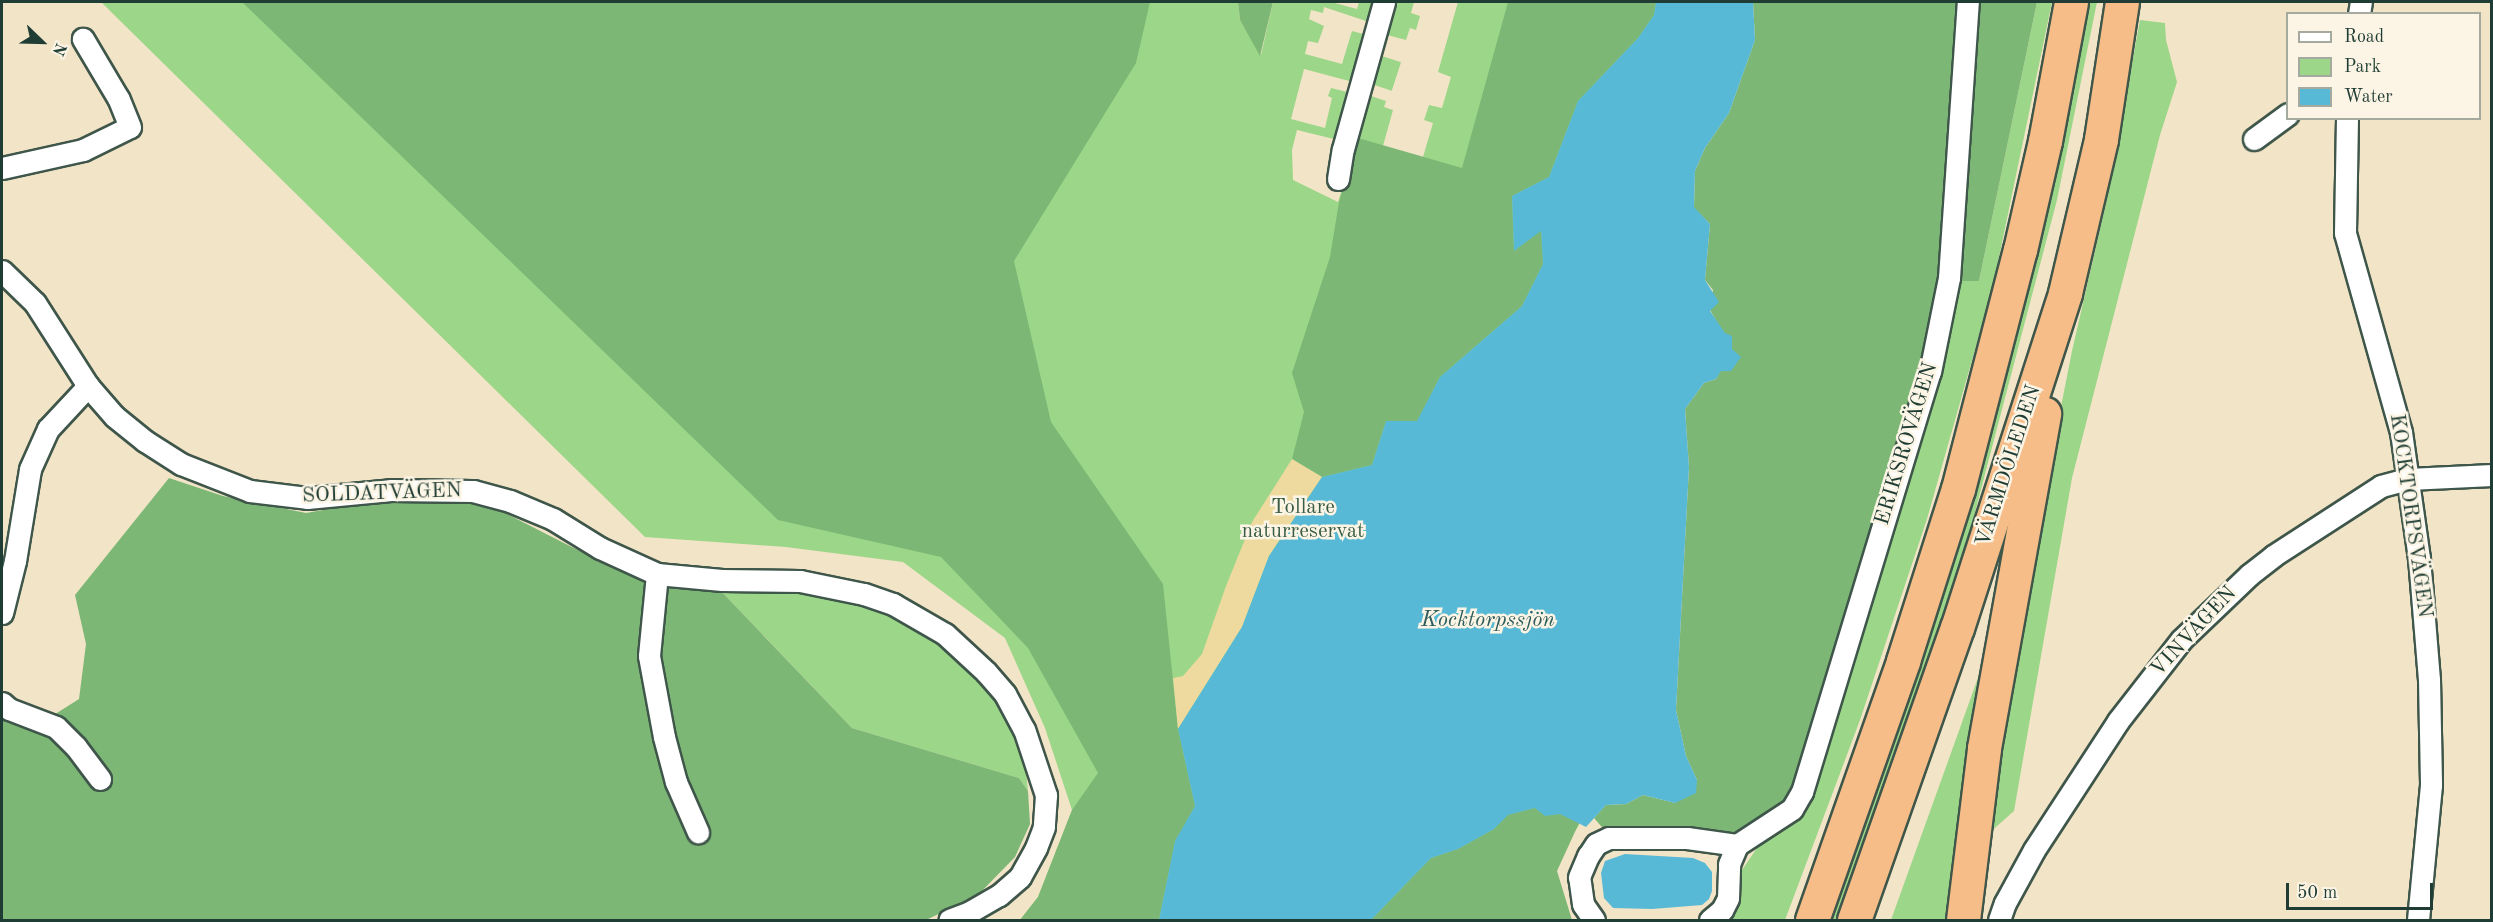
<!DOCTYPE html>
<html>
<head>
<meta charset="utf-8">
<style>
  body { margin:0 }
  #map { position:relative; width:2493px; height:922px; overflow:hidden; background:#f2e4c7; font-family:"Old Standard TT",serif }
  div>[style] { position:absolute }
  .green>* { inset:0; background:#9cd689; transform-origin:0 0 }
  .forest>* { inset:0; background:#7db775 }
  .sand>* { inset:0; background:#eeda9e }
  .water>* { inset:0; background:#57b9d5 }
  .roads { filter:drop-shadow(2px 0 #3f564a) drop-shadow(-2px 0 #3f564a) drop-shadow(0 2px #3f564a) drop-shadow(0 -2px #3f564a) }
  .street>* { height:21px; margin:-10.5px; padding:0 10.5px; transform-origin:10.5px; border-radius:10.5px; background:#fff }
  .highway>* { height:33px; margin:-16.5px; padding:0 16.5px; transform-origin:16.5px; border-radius:16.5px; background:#f7bd88 }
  span { translate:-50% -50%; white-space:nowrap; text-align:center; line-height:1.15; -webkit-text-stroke:5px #fcf5e5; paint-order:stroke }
  .street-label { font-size:21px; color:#1f3d34 }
  .park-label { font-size:21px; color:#385c45 }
  .water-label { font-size:22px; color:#2d5c5c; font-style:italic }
  .frame { position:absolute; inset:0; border:3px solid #1f3d34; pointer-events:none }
  .legend { position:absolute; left:2286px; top:12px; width:195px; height:108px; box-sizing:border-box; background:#fcf5e5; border:2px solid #a4ab9e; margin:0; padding:8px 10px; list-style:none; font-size:18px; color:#1f3d34 }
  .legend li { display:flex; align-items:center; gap:12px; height:30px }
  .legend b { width:30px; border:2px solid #a4ab9e }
  .north { position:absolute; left:12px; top:12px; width:60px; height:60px; -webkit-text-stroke:4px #fcf5e5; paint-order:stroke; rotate:113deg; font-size:16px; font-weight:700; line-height:24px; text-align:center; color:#1f3d34 }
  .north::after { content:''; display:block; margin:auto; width:21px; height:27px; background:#1f3d34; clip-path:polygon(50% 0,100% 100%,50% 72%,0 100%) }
  .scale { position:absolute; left:2286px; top:883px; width:147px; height:27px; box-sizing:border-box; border:3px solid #1f3d34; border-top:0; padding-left:8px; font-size:18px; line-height:21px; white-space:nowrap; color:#1f3d34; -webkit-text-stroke:4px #fcf5e5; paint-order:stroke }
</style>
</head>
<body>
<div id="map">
  <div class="green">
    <i style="clip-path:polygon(101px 2px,1238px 2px,1240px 20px,1261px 55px,1273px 2px,1331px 2px,1357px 9px,1359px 2px,1375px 2px,1369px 22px,1324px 7px,1323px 13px,1311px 10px,1309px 19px,1324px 26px,1318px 43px,1308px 41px,1305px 54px,1342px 64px,1352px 31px,1367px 35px,1353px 82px,1304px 69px,1291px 119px,1325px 128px,1332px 98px,1328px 96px,1331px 88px,1351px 93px,1338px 140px,1297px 130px,1292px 150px,1293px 180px,1338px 202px,1371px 96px,1386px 101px,1384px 107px,1393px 110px,1383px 146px,1423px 157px,1433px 123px,1424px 120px,1429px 105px,1442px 108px,1451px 77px,1438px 72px,1458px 2px,1700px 2px,1579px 825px,1519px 920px,1020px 920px,1038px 897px,1072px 810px,1045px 728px,1005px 638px,903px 562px,786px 547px,645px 537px)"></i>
    <i style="clip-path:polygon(1397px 2px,1414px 2px,1411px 13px,1420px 16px,1416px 30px,1410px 28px,1406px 40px,1387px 35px)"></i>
    <i style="clip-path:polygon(2037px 2px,2052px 2px,1993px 286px,1927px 519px,1860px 720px,1785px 920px,1729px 920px,1742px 870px,1757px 848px,1794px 821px,1817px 767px,1954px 281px,1979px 281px)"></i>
    <i style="clip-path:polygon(2088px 2px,2097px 2px,2057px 200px,1969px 535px,1929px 663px,1837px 920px,1828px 920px,1939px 610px,1991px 430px,2066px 125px)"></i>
    <i style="clip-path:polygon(2140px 20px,2165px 23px,2166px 40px,2177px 82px,2160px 135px,2072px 478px,2014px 811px,1988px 834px,1997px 753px,2030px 564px,2072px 351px,2107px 199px)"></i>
    <i style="left:1382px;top:56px;width:20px;height:30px;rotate:18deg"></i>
    <i style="clip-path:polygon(777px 589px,825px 592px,884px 608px,951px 648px,1001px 698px,1025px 761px,1028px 791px,1019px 778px,852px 728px,722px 592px)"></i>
    <i style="clip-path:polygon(1979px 675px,1945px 920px,1891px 920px)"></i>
  </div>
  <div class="forest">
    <i style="clip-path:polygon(242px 2px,1150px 2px,1136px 63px,1014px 261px,1051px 422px,1163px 584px,1178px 729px,1195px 806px,1175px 842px,1159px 920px,1020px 920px,1038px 897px,1072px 810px,1098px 773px,1028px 648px,941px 557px,778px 520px)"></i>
    <i style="clip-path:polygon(1238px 2px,1273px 2px,1260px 56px,1240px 20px)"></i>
    <i style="clip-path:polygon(1508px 2px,1656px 2px,1654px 15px,1638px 38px,1578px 101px,1549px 177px,1512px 196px,1514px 251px,1541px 230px,1543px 264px,1522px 306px,1440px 377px,1417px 422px,1386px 421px,1372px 465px,1322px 477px,1292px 459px,1304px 412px,1292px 373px,1330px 257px,1339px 202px,1358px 138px,1462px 168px)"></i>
    <i style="clip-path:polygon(1753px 2px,1958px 2px,1940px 268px,1921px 370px,1793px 791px,1779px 809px,1738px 834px,1607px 833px,1594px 818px,1606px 805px,1626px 804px,1643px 795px,1675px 803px,1697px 780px,1686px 756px,1676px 710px,1689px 467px,1685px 409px,1704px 383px,1716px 379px,1732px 349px,1710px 310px,1713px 290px,1705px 280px,1710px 224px,1694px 208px,1695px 171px,1705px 148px,1729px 113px,1755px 40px)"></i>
    <i style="clip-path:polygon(1976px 2px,2037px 2px,1979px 281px,1954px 281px)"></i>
    <i style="clip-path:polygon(169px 478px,223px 496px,306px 513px,387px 499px,447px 498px,503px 512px,615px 569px,668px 588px,721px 591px,852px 728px,1019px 778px,1028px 791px,1030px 824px,1015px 857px,978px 895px,926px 920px,2px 920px,2px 710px,30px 730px,79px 699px,86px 644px,75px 595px)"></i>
    <i style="clip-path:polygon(1535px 808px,1560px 813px,1579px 823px,1557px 871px,1572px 920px,1371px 920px,1431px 858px,1458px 849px,1494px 829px,1507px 815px)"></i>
  </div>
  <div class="sand">
    <i style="clip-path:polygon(1292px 459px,1322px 477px,1269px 556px,1242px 627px,1178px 729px,1173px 678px,1183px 676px,1202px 654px,1226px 586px,1252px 522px)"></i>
  </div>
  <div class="water">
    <i style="clip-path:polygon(1656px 2px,1753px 2px,1755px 40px,1729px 113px,1705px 148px,1695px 171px,1694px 207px,1710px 224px,1705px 280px,1719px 302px,1710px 311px,1725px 333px,1732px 336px,1732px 349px,1741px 357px,1731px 371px,1721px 371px,1716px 379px,1704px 383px,1685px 409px,1689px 467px,1676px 710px,1686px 756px,1697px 780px,1696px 793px,1675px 803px,1643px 795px,1626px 804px,1606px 805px,1586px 827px,1560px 814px,1545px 816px,1535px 808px,1508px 815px,1494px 829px,1458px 849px,1431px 858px,1371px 920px,1159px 920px,1175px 841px,1195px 806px,1178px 729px,1242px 627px,1269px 556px,1322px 477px,1372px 465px,1386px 421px,1417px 421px,1440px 377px,1522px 306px,1543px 264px,1541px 231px,1514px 251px,1512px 196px,1549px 177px,1578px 101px,1638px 38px,1654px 15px)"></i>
    <i style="clip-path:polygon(1625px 854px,1693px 858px,1705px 863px,1712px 872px,1712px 891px,1709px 899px,1702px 905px,1652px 909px,1613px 908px,1604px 898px,1601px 873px,1605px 861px)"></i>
  </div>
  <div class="roads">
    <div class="street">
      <i style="left:2359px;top:14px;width:12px;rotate:-81deg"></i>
      <i style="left:2347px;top:118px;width:115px;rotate:91deg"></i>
      <i style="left:2345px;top:233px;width:207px;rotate:74.3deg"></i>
      <i style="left:2401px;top:432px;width:127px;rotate:81.9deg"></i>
      <i style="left:2419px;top:558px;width:121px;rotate:85.3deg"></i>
      <i style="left:2429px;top:679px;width:106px;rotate:88.9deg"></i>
      <i style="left:2431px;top:785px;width:136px;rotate:95.5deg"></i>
      <i style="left:2254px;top:139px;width:42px;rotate:-36.3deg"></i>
      <i style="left:2px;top:168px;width:83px;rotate:-12.5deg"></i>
      <i style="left:83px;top:150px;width:52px;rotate:-26.1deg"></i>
      <i style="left:130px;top:127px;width:31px;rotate:-112deg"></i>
      <i style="left:118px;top:98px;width:69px;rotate:-120.7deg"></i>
      <i style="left:1338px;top:179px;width:30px;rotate:-81deg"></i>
      <i style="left:1343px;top:149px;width:153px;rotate:-74.4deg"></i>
      <i style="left:2px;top:271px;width:46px;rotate:44.1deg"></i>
      <i style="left:35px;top:303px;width:98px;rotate:57.4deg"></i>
      <i style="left:88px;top:386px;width:40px;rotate:49deg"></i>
      <i style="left:114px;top:416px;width:40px;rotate:39deg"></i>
      <i style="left:145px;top:441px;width:43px;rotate:32.6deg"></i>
      <i style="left:181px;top:464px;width:74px;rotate:21.4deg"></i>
      <i style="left:250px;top:491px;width:57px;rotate:7deg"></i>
      <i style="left:307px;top:498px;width:84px;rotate:-5.4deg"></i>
      <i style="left:391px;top:490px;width:82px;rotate:0.7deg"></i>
      <i style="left:473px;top:491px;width:38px;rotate:15deg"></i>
      <i style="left:510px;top:501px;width:47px;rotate:22.7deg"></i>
      <i style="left:553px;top:519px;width:55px;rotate:31.7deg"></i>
      <i style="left:600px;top:548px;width:63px;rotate:24.5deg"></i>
      <i style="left:657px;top:574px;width:82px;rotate:95.6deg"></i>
      <i style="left:649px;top:656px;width:82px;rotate:79.5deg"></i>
      <i style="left:664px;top:737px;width:47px;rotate:75.1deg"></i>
      <i style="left:676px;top:782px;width:55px;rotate:66.3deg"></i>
      <i style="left:657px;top:574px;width:65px;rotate:5.3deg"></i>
      <i style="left:722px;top:580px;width:78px;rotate:0.7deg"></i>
      <i style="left:800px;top:581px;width:65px;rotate:11.5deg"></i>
      <i style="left:864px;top:594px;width:31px;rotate:19deg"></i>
      <i style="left:893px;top:604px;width:60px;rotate:30deg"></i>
      <i style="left:945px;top:634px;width:56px;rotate:42.8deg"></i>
      <i style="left:986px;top:672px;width:29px;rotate:49deg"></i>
      <i style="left:1005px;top:694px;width:40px;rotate:62deg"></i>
      <i style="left:1024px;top:729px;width:70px;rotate:71.6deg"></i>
      <i style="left:1046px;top:795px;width:32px;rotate:94deg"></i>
      <i style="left:1044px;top:827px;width:22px;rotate:111deg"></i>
      <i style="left:1036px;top:848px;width:33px;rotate:119deg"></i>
      <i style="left:1020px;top:877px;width:28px;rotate:139deg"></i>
      <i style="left:999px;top:895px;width:34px;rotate:150deg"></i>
      <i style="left:970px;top:912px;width:22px;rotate:159deg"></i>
      <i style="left:2px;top:613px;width:54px;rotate:-76deg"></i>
      <i style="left:15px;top:561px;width:93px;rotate:-80.7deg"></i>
      <i style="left:30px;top:469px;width:44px;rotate:-65.8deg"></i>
      <i style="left:48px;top:429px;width:59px;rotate:-47.1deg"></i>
      <i style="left:2px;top:703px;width:9px;rotate:41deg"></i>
      <i style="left:9px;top:709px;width:50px;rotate:21deg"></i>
      <i style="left:56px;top:727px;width:28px;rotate:45deg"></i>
      <i style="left:76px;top:747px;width:40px;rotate:53deg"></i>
      <i style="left:1594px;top:920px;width:19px;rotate:-125deg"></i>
      <i style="left:1583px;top:904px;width:27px;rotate:-98deg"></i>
      <i style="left:1579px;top:877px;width:23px;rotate:-67deg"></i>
      <i style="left:1588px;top:856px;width:14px;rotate:-56deg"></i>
      <i style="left:1596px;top:844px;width:14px;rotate:-25deg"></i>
      <i style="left:1609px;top:838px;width:78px"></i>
      <i style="left:1687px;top:838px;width:50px;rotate:8deg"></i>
      <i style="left:1710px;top:920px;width:16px;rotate:-40deg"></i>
      <i style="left:1722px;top:910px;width:13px;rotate:-63deg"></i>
      <i style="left:1728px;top:898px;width:34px;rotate:-88deg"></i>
      <i style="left:1729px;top:864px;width:21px;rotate:-67deg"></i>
      <i style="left:1737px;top:845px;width:66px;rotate:-33.2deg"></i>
      <i style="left:1792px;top:809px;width:20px;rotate:-60deg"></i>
      <i style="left:1802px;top:792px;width:439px;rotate:-73.1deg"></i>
      <i style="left:1930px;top:372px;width:96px;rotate:-78.6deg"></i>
      <i style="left:1949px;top:278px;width:277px;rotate:-86.1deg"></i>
      <i style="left:1999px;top:920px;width:18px;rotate:-71deg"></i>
      <i style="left:2005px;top:903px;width:60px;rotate:-61.3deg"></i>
      <i style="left:2034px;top:850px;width:154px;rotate:-56.9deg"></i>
      <i style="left:2118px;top:721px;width:103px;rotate:-52.1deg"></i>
      <i style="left:2181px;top:640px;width:94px;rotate:-43.7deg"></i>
      <i style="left:2249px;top:575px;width:31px;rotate:-38deg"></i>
      <i style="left:2273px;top:556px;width:129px;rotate:-32.9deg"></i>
      <i style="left:2381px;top:486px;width:28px;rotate:-15deg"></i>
      <i style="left:2408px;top:479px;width:84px;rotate:-2.7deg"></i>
    </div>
    <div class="highway">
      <i style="left:1812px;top:920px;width:275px;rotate:-70.6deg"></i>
      <i style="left:1903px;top:661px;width:181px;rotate:-72.3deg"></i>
      <i style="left:1958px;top:489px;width:247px;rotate:-75.5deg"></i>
      <i style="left:2020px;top:250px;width:112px;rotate:-77.1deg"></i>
      <i style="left:2045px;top:141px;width:141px;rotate:-79.4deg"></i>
      <i style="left:1854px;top:920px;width:310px;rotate:-70.6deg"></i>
      <i style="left:1957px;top:628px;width:352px;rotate:-72.1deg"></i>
      <i style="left:2065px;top:293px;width:158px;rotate:-76.8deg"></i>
      <i style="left:2101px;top:139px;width:139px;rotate:-81.3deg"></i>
      <i style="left:1963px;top:920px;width:173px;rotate:-83deg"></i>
      <i style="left:1984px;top:748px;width:340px;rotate:-79.8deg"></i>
    </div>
  </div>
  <div class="street-label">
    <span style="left:1907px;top:444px;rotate:-73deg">ERIKSROVÄGEN</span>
    <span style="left:2009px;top:466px;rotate:-72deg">VÄRMDÖLEDEN</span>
    <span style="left:382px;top:494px;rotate:-2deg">SOLDATVÄGEN</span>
    <span style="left:2410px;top:516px;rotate:82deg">KOCKTORPSVÄGEN</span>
    <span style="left:2194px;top:632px;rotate:-47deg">VINVÄGEN</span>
  </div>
  <div class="park-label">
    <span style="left:1303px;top:520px">Tollare<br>naturreservat</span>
  </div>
  <div class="water-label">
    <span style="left:1488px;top:621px">Kocktorpssjön</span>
  </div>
  <div class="frame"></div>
  <ul class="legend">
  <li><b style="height:8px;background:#fff"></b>Road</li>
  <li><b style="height:16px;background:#9cd689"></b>Park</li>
  <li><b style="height:16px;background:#57b9d5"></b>Water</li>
  </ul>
  <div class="north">N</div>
  <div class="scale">50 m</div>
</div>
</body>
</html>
